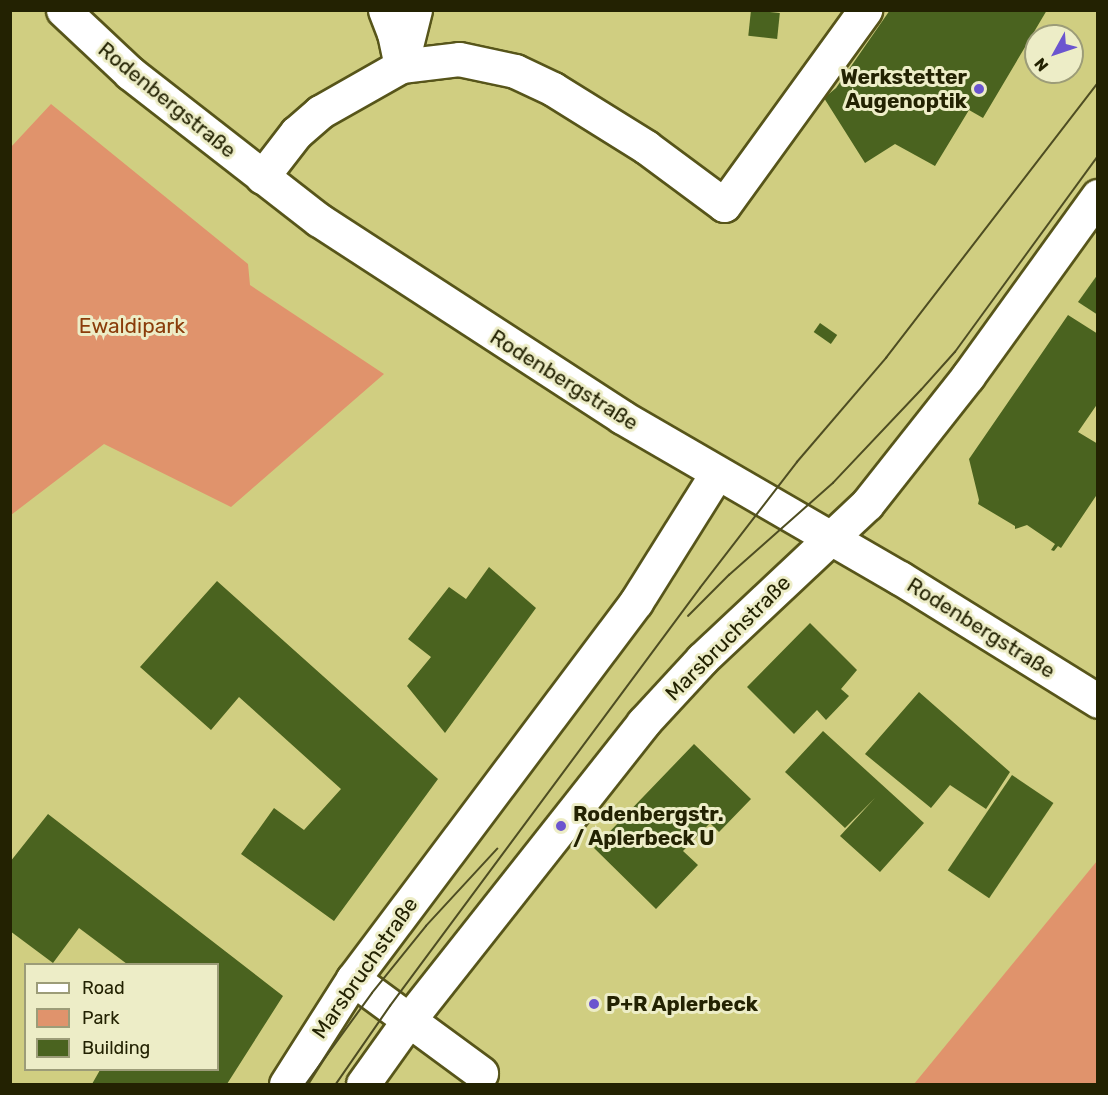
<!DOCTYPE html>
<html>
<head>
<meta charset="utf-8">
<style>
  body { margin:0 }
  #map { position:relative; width:1108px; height:1095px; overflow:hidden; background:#d0ce81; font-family:Rubik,sans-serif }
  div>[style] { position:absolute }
  .green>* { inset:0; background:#e0936c }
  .building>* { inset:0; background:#4a631f; transform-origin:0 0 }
  .roads { filter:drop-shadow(2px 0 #57551a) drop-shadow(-2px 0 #57551a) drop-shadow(0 2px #57551a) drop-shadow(0 -2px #57551a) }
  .minor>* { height:33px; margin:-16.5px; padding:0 16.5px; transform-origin:16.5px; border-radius:16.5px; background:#fff }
  .major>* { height:33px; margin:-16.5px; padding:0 16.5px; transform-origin:16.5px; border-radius:16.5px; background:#fff }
  .tram>* { height:1.5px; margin:-0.75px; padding:0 0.75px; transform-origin:0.75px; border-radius:0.75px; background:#4e4d22 }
  .dots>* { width:16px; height:16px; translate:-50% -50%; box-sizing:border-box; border:3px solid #ededc7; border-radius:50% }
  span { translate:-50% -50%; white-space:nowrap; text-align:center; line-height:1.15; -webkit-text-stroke:6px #ededc7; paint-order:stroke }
  .poi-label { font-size:21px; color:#232202; font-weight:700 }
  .right { translate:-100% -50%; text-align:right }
  .left { translate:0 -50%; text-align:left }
  .street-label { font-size:21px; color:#232202 }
  .park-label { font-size:21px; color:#8a3c0a }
  .frame { position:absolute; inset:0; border:12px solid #232202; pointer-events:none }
  .legend { position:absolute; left:24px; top:963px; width:195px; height:108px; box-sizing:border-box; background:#ededc7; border:2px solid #9c9c78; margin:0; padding:8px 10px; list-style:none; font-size:18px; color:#232202 }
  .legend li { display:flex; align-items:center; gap:12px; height:30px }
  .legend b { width:30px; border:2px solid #9c9c78 }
  .north { position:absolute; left:1024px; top:24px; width:60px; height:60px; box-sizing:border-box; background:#ededc7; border:2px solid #9c9c78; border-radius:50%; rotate:230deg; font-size:16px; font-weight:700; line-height:24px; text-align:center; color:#232202 }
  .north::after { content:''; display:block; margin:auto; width:21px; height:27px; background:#6b55cf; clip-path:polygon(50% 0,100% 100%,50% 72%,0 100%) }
</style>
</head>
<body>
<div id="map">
  <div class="green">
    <i style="clip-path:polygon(51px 104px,248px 264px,250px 285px,384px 374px,231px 507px,104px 444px,11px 515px,11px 147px)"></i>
    <i style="clip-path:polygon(1097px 861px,1097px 1084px,914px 1084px)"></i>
  </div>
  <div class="building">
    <i style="left:751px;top:10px;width:29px;height:26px;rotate:6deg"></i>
    <i style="clip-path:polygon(890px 10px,1047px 10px,983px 118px,969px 110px,935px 166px,895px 144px,865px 163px,824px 98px,836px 88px)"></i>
    <i style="clip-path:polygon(1098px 274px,1098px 315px,1078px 302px)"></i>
    <i style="clip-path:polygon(1068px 315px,1098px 334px,1098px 403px,1078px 432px,1098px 444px,1098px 493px,1061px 548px,1058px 546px,1054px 551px,1051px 550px,1055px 544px,1027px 525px,1015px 529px,1015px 526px,978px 504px,979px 500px,969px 459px)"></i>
    <i style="left:820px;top:323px;width:21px;height:11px;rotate:35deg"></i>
    <i style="clip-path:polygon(489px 567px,536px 608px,445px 733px,407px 686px,431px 657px,408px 639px,449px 587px,466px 599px)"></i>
    <i style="clip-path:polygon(217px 581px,438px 779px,334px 921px,241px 854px,274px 808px,304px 830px,341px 789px,239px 697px,211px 730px,140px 667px)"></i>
    <i style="clip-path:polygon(810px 623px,857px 670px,841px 689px,849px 696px,826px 720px,817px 710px,794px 734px,747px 687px)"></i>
    <i style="clip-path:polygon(919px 692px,1010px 772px,986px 809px,950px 785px,931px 808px,865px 754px)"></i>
    <i style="clip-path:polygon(823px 731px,924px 823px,880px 872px,840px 836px,875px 798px,845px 828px,785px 772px)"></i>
    <i style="clip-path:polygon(694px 744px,751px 799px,719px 832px,710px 823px,683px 851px,698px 865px,656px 909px,594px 848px)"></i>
    <i style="left:1012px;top:775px;width:50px;height:115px;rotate:34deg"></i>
    <i style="clip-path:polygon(48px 814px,283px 996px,227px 1084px,92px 1084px,100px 1070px,218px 1070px,218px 964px,127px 964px,79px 928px,53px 963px,10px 931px,10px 862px)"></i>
  </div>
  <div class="roads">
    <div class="minor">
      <i style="left:385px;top:10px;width:25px;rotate:69deg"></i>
      <i style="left:394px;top:33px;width:34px;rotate:78deg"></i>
      <i style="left:402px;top:62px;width:54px;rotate:-76deg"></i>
      <i style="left:262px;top:177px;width:56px;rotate:-52.3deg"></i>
      <i style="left:296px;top:133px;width:32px;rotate:-41deg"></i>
      <i style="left:320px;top:112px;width:93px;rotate:-29.6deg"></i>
      <i style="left:401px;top:66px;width:58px;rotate:-6.9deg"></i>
      <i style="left:459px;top:59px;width:57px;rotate:12.1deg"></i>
      <i style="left:515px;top:71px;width:42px;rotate:25.3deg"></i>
      <i style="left:553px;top:89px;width:110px;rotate:31.9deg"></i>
      <i style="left:646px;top:147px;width:97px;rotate:36.6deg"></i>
      <i style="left:724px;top:205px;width:241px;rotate:-54.1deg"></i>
      <i style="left:353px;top:979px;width:159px;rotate:36.3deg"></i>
      <i style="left:286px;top:1084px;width:125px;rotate:-57.5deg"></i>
      <i style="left:353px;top:979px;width:471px;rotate:-53.1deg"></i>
      <i style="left:636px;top:602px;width:152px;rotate:-57.9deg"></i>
      <i style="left:363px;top:1084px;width:77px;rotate:-54.5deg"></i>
      <i style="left:408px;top:1021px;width:380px;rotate:-51.7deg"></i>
      <i style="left:643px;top:723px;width:87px;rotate:-47.3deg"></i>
      <i style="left:702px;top:659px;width:226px;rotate:-43.2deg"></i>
      <i style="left:867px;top:504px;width:163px;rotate:-51.7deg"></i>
      <i style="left:968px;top:376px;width:222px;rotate:-54.2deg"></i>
    </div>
    <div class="major">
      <i style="left:63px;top:10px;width:92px;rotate:43.2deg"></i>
      <i style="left:130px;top:73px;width:239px;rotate:37.9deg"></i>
      <i style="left:319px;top:220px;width:361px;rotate:33deg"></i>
      <i style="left:622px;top:417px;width:321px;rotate:30.1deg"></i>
      <i style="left:900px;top:578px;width:233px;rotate:31.8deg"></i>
    </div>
  </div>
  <div class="tram">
    <i style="left:688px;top:616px;width:58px;rotate:-45deg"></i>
    <i style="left:729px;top:575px;width:139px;rotate:-41.5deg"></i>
    <i style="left:833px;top:483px;width:128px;rotate:-46.6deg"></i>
    <i style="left:921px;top:390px;width:51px;rotate:-48.2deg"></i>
    <i style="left:955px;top:352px;width:243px;rotate:-53.9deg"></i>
    <i style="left:306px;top:1084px;width:112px;rotate:-54deg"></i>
    <i style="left:372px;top:993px;width:86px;rotate:-51.1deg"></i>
    <i style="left:426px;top:926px;width:105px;rotate:-47.3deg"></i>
    <i style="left:336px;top:1084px;width:95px;rotate:-55.3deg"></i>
    <i style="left:390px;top:1006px;width:520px;rotate:-53.44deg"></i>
    <i style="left:700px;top:588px;width:159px;rotate:-52.4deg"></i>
    <i style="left:797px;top:462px;width:137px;rotate:-49.4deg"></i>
    <i style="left:886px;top:358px;width:347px;rotate:-52.4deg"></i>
  </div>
  <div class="dots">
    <i style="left:979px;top:89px;background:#6b55cf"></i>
    <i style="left:561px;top:826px;background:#6b55cf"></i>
    <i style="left:594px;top:1004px;background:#6b55cf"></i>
  </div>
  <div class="poi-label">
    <span class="right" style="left:967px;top:89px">Werkstetter<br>Augenoptik</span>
    <span class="left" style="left:573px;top:826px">Rodenbergstr.<br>/ Aplerbeck U</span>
    <span class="left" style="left:606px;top:1004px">P+R Aplerbeck</span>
  </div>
  <div class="street-label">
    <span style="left:167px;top:100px;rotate:39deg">Rodenbergstraße</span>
    <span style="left:564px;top:380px;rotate:32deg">Rodenbergstraße</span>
    <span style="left:981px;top:628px;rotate:32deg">Rodenbergstraße</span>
    <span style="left:728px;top:638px;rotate:-45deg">Marsbruchstraße</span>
    <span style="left:365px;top:968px;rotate:-55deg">Marsbruchstraße</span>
  </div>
  <div class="park-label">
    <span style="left:132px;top:326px">Ewaldipark</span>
  </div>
  <div class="frame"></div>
  <ul class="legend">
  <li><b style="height:8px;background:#fff"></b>Road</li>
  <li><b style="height:16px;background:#e0936c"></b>Park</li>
  <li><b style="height:16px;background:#4a631f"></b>Building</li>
  </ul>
  <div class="north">N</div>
</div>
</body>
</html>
